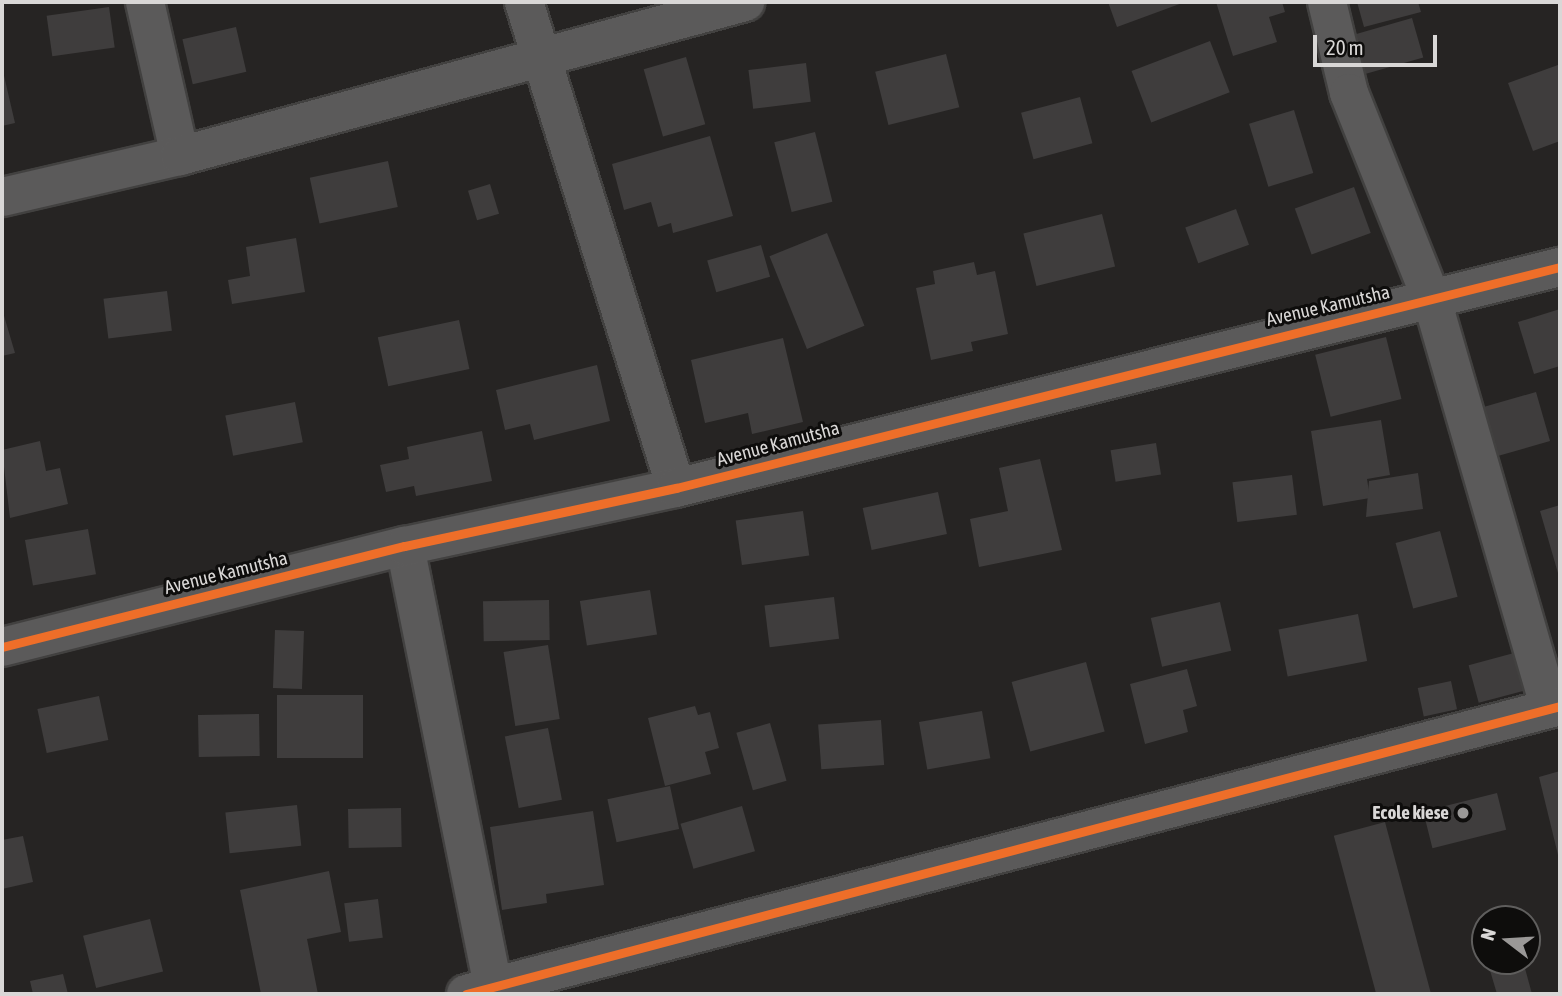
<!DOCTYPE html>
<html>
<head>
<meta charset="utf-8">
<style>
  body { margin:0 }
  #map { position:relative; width:1562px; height:996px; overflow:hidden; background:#262423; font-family:"Asap Condensed",sans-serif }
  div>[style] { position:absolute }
  .building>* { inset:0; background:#3f3d3d; transform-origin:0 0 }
  .roads { filter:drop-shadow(2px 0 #424140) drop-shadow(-2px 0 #424140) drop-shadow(0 2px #424140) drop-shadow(0 -2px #424140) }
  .minor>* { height:38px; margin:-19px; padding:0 19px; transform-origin:19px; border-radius:19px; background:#5b5a5a }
  .cycleway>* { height:9px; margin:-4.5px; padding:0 4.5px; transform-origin:4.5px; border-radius:4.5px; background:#ee6e29 }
  .dots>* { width:19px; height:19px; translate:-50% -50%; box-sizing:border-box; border:4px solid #0e0d0c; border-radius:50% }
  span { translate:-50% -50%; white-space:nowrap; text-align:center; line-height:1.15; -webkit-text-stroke:6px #0e0d0c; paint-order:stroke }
  .street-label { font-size:19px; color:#d9d7d6 }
  .poi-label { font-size:19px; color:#d9d7d6; font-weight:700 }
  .right { translate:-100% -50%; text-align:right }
  .frame { position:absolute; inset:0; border:4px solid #d9d7d6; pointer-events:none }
  .north { position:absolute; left:1471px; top:905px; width:70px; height:70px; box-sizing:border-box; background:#0e0d0c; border:2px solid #5f5e5d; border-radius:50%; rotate:287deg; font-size:19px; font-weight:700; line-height:28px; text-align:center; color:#d9d7d6 }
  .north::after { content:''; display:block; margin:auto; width:24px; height:32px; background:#9a9897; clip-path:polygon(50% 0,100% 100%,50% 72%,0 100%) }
  .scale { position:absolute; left:1313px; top:35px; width:124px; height:32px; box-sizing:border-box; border:4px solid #d9d7d6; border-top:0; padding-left:9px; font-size:21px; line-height:24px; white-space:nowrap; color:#d9d7d6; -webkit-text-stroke:5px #0e0d0c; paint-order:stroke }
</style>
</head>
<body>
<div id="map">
  <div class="building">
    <i style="clip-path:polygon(1108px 2px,1185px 2px,1117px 27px)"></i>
    <i style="clip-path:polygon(1216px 2px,1282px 2px,1285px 12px,1269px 17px,1277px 42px,1233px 56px)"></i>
    <i style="clip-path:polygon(1357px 2px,1418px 2px,1421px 12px,1364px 27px)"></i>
    <i style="left:109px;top:7px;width:41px;height:63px;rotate:82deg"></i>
    <i style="left:1412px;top:18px;width:41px;height:66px;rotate:74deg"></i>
    <i style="left:236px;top:27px;width:46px;height:55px;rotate:77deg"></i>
    <i style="left:1210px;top:41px;width:55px;height:84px;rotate:69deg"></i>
    <i style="left:946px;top:54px;width:55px;height:73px;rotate:76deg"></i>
    <i style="left:686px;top:57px;width:70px;height:44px;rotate:74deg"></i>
    <i style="left:806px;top:63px;width:39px;height:58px;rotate:83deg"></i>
    <i style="clip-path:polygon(1558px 65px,1560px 141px,1533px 151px,1508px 83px)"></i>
    <i style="clip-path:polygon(2px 67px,15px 123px,2px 126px)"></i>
    <i style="left:1080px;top:97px;width:48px;height:61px;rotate:75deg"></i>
    <i style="left:1294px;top:110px;width:66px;height:47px;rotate:73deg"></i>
    <i style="left:815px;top:132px;width:72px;height:42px;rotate:76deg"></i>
    <i style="clip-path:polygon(710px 136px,733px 216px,673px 233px,671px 223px,658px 227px,651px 202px,624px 210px,612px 164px)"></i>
    <i style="left:388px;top:161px;width:47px;height:80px;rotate:78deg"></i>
    <i style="left:490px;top:184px;width:31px;height:23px;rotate:73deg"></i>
    <i style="left:1354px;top:187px;width:49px;height:63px;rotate:70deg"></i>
    <i style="left:1236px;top:209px;width:38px;height:54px;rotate:70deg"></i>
    <i style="left:1102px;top:214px;width:54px;height:81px;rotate:76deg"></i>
    <i style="left:827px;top:233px;width:100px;height:62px;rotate:68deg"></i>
    <i style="clip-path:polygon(296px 238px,305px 292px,232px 304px,228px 280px,250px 276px,246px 247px)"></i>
    <i style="left:761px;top:245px;width:33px;height:56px;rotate:74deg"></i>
    <i style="clip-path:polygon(974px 262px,977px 275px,995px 271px,1008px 334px,971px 342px,973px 351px,931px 360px,916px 288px,935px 284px,933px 271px)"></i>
    <i style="left:167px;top:291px;width:40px;height:64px;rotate:83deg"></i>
    <i style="clip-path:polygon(2px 309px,15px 353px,2px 356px)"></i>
    <i style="clip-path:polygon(1560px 309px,1560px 366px,1534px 374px,1518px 322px)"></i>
    <i style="left:459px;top:320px;width:50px;height:83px;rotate:78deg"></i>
    <i style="left:1386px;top:337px;width:64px;height:73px;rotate:76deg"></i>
    <i style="clip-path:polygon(783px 338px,803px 422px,752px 434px,748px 413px,705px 423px,691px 360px)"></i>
    <i style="clip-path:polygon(597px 365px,610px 421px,534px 440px,530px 424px,505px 430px,496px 390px)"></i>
    <i style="left:1536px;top:392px;width:51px;height:69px;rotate:74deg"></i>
    <i style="left:295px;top:402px;width:41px;height:71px;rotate:79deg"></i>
    <i style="clip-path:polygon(1381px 420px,1390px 475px,1367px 479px,1370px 498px,1323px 506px,1311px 431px)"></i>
    <i style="clip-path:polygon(482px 431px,492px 481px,416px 496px,414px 486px,386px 492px,380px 465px,409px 459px,407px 447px)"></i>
    <i style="clip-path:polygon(40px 441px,46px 471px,60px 468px,68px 504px,10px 518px,2px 450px)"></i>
    <i style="left:1156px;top:443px;width:32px;height:46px;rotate:81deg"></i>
    <i style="clip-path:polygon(1040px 459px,1062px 550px,979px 567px,970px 519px,1008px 511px,999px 468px)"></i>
    <i style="clip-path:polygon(1418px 473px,1423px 509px,1366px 517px,1369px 481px)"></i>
    <i style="left:1292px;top:475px;width:40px;height:60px;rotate:83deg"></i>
    <i style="left:938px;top:492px;width:43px;height:77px;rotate:78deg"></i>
    <i style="clip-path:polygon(1560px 505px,1560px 580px,1540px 511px)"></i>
    <i style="left:803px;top:511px;width:45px;height:68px;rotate:82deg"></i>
    <i style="left:88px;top:529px;width:46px;height:64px;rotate:80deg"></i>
    <i style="left:1440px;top:531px;width:68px;height:46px;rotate:75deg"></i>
    <i style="left:650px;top:590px;width:45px;height:71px;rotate:81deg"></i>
    <i style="left:834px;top:597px;width:42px;height:70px;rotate:83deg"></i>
    <i style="left:549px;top:600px;width:40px;height:66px;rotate:89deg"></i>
    <i style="left:1220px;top:602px;width:50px;height:71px;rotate:77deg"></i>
    <i style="left:1358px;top:614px;width:48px;height:81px;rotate:79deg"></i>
    <i style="left:275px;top:630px;width:29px;height:58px;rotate:2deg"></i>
    <i style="left:548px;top:645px;width:75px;height:45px;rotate:81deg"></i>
    <i style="left:1514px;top:653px;width:39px;height:47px;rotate:75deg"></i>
    <i style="left:1086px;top:662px;width:72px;height:77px;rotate:75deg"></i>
    <i style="clip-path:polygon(1187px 669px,1197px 706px,1183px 710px,1188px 732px,1145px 744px,1130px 684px)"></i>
    <i style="left:1451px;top:681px;width:29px;height:34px;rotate:78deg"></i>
    <i style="left:277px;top:695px;width:86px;height:63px"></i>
    <i style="left:99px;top:696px;width:45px;height:63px;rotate:78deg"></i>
    <i style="clip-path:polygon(695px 706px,698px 715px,710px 712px,719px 748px,705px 752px,711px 774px,665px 786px,648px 718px)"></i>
    <i style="left:982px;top:711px;width:48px;height:64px;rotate:80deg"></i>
    <i style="left:259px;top:714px;width:42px;height:61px;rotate:89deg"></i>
    <i style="left:881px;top:720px;width:45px;height:63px;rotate:86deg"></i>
    <i style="left:770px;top:723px;width:60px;height:35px;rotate:74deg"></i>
    <i style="left:548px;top:728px;width:73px;height:44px;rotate:79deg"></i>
    <i style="clip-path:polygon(1560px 771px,1560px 858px,1559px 859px,1539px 777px)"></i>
    <i style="left:670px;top:786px;width:44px;height:64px;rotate:78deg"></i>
    <i style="left:1497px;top:793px;width:38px;height:76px;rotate:76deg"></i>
    <i style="left:297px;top:805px;width:41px;height:72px;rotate:84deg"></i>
    <i style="left:742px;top:806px;width:47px;height:64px;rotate:74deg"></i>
    <i style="left:401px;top:808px;width:39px;height:53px;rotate:89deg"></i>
    <i style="clip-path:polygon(593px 811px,604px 885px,546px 894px,547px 903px,502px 910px,490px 827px)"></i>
    <i style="left:1385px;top:822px;width:178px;height:53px;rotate:75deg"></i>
    <i style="clip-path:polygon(23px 836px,33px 882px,2px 889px,2px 840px)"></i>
    <i style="clip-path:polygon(329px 871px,341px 932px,307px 939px,318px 994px,261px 994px,240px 890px)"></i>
    <i style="left:378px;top:899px;width:39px;height:34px;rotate:83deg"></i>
    <i style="left:150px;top:919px;width:54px;height:69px;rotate:76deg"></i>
    <i style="clip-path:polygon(1523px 961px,1532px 994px,1497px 994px,1489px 967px)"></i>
    <i style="clip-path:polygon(63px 974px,68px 994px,33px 994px,30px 981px)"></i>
  </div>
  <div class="roads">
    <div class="minor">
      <i style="left:145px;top:2px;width:158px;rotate:77.2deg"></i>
      <i style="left:524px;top:2px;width:509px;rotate:72.63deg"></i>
      <i style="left:1327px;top:2px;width:94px;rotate:76.4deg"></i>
      <i style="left:1349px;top:93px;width:223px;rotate:68.2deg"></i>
      <i style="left:1432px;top:300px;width:425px;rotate:73.9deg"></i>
      <i style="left:2px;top:197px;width:183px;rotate:-13deg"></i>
      <i style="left:180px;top:156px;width:586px;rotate:-15.25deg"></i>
      <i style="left:405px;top:546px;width:451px;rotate:78.7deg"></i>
      <i style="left:2px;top:647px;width:415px;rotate:-14.1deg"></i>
      <i style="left:405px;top:546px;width:277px;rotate:-12.1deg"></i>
      <i style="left:676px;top:488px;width:911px;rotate:-14.04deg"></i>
      <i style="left:466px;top:994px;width:1131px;rotate:-14.75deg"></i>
    </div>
  </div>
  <div class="cycleway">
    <i style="left:2px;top:647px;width:415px;rotate:-14.1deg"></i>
    <i style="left:405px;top:546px;width:277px;rotate:-12.1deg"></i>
    <i style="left:676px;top:488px;width:911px;rotate:-14.04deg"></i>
    <i style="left:466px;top:994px;width:1131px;rotate:-14.75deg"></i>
  </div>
  <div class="dots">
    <i style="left:1463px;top:813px;background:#9a9897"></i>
  </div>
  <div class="street-label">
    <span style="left:1328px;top:306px;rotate:-13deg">Avenue Kamutsha</span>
    <span style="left:778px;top:444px;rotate:-15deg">Avenue Kamutsha</span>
    <span style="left:226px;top:573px;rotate:-14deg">Avenue Kamutsha</span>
  </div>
  <div class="poi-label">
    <span class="right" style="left:1449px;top:813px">Ecole kiese</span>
  </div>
  <div class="frame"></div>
  <div class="north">N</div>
  <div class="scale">20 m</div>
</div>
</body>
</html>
